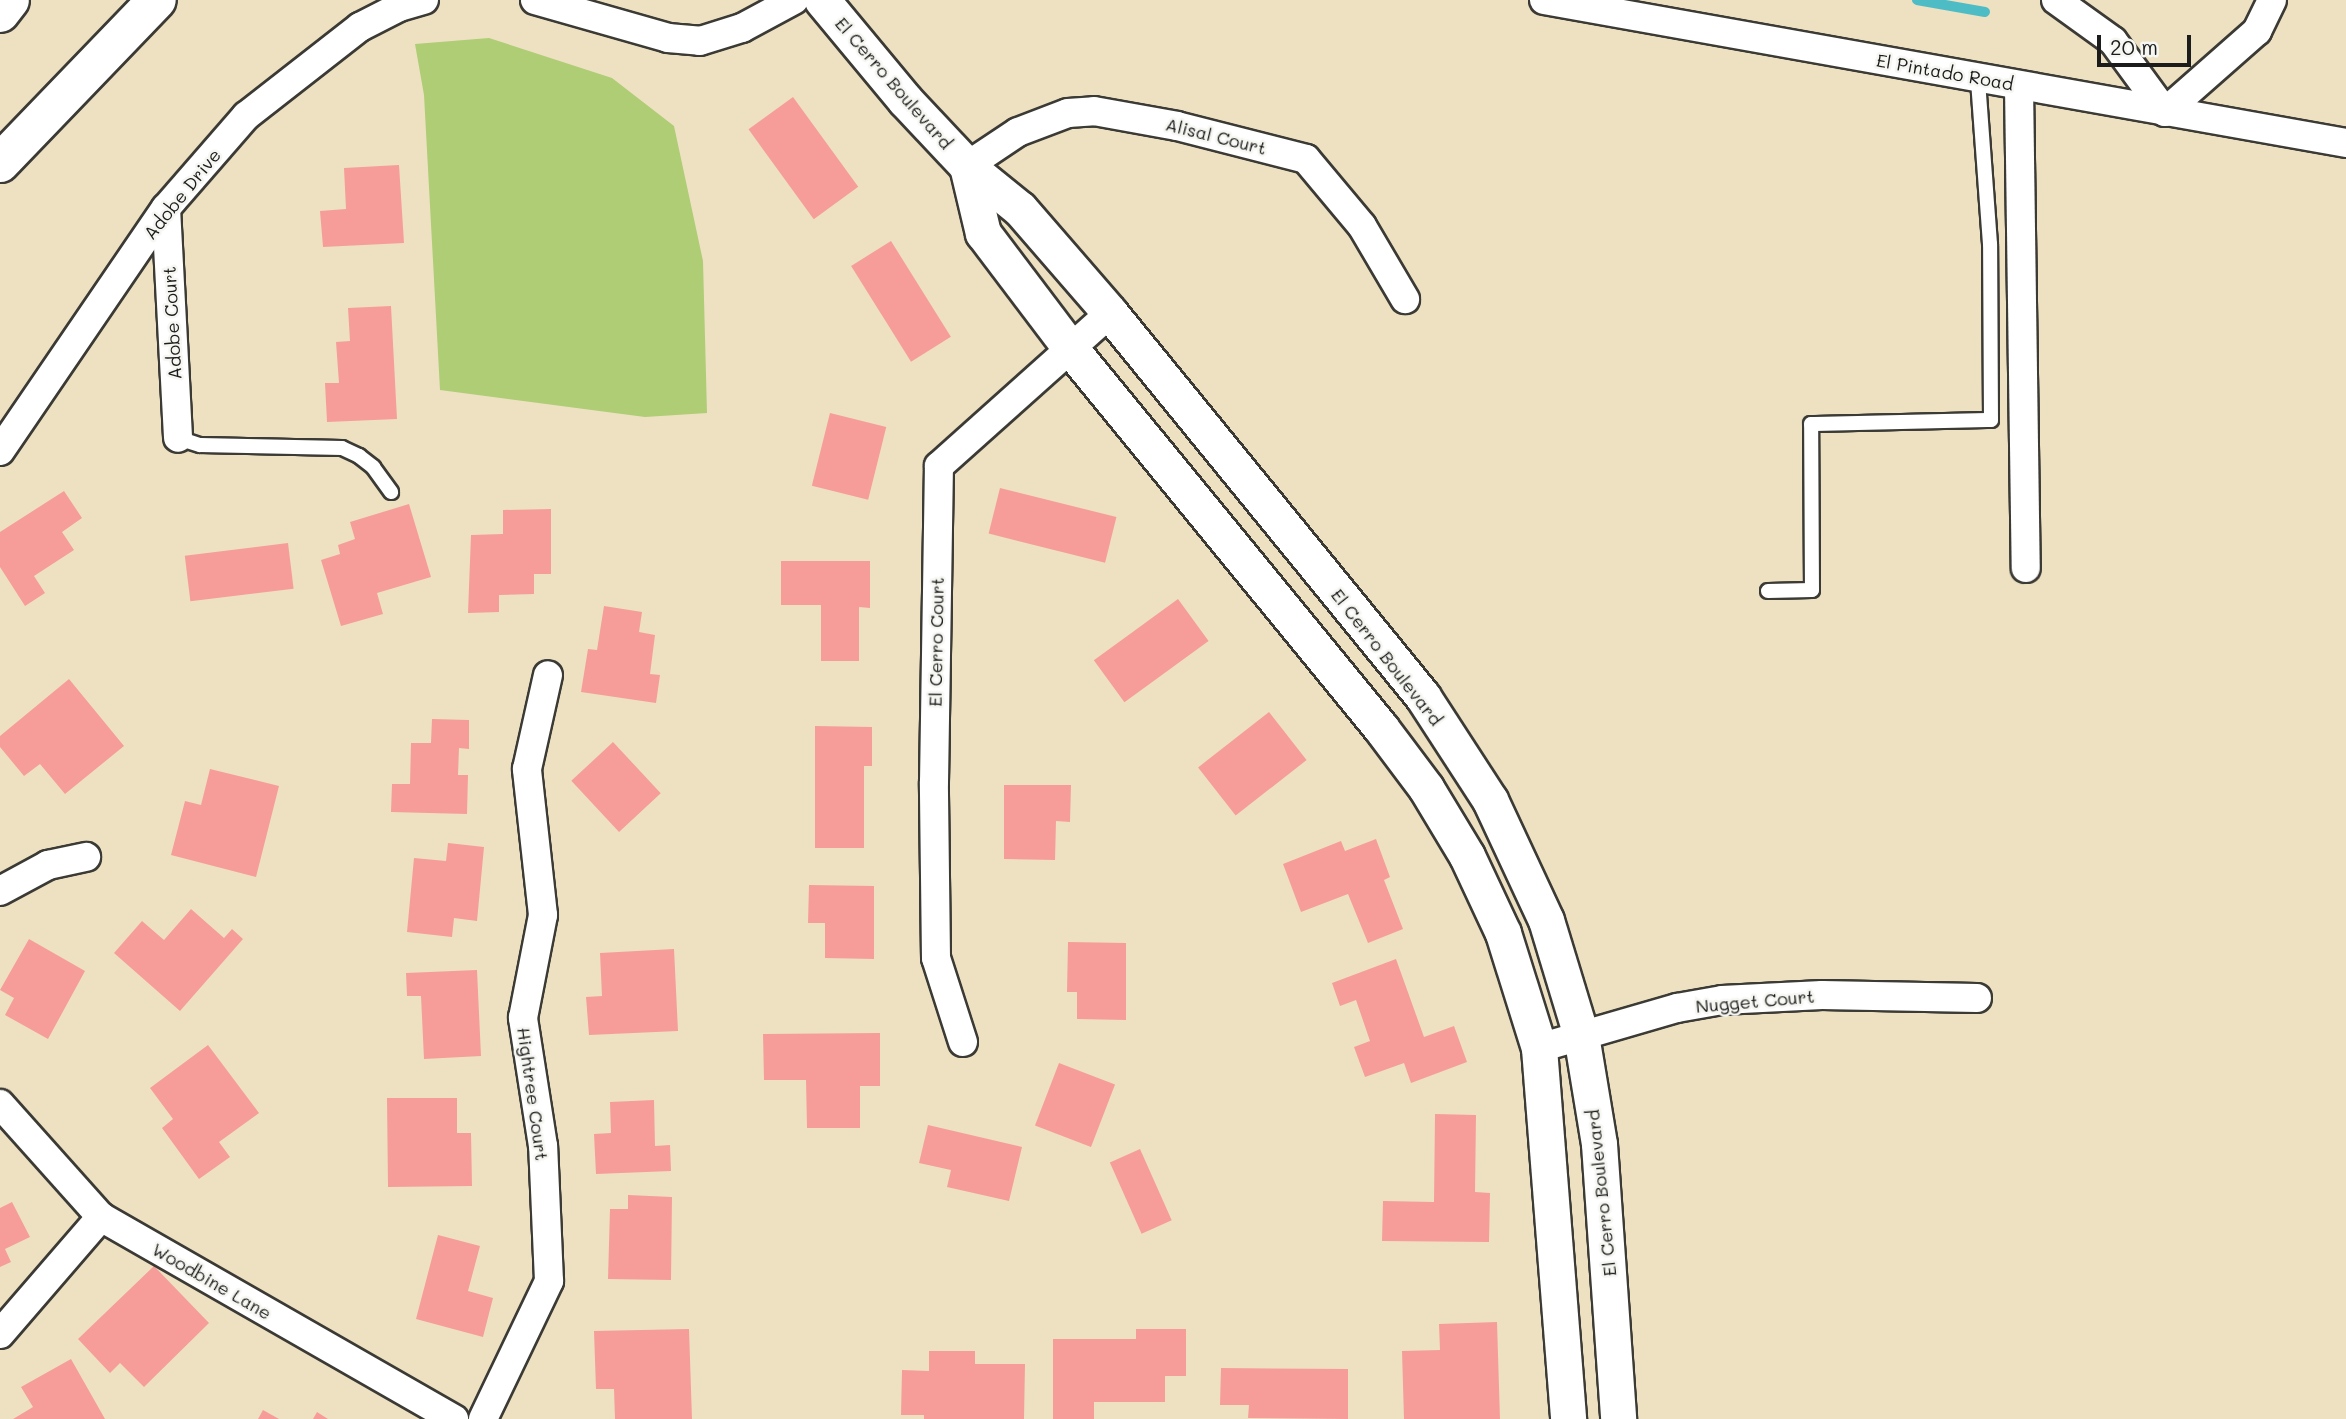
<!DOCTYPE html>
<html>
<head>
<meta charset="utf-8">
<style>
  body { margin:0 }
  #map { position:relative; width:2346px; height:1419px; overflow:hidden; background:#ede1c2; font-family:Mali,sans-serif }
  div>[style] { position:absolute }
  .green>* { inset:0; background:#aecd75 }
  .stream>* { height:10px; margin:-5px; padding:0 5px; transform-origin:5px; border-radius:5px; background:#4ebcc5 }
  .building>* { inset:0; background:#f69d99; transform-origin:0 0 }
  .roads { filter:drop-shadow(2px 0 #3b3a35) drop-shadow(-2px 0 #3b3a35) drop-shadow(0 2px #3b3a35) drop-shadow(0 -2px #3b3a35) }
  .service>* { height:14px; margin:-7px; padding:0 7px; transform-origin:7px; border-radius:7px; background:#fff }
  .minor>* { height:28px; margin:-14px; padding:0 14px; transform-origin:14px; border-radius:14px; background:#fff }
  .tertiary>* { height:35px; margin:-17.5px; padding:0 17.5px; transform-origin:17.5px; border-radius:17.5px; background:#fff }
  .motorway>* { height:38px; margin:-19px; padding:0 19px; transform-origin:19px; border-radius:19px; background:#fff }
  span { translate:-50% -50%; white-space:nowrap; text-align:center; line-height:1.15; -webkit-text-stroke:5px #f6f6f2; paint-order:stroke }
  .street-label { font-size:18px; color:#1c1c1c }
  .scale { position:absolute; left:2097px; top:35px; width:94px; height:32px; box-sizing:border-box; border:4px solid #1c1c1c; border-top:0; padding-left:9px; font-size:21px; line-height:24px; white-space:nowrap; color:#1c1c1c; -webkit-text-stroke:5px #f6f6f2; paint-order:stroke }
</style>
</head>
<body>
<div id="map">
  <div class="green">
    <i style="clip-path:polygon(489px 38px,612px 78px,674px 126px,703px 261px,707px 413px,645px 417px,440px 390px,424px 95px,415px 44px)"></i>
  </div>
  <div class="stream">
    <i style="left:1917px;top:0;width:69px;rotate:10deg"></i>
  </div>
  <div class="building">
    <i style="left:793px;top:97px;width:111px;height:55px;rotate:54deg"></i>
    <i style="clip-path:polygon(399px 165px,404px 243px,323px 247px,320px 211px,346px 209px,344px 168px)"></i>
    <i style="left:891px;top:241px;width:113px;height:47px;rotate:58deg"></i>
    <i style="clip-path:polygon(391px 306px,397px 419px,327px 422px,325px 383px,339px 383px,336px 342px,350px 341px,348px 308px)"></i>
    <i style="left:830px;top:413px;width:58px;height:75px;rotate:14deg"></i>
    <i style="left:1000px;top:488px;width:120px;height:47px;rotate:14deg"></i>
    <i style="clip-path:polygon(64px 491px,82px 518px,62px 532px,74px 550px,34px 576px,45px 593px,25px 606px,0 567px,0 532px)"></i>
    <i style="clip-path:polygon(409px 504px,431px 577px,377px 593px,383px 614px,341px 626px,321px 560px,340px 554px,338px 545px,355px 539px,350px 522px)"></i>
    <i style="clip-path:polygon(551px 509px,551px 574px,534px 574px,534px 594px,499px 595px,499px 612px,468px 613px,471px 535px,503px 534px,503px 510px)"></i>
    <i style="left:288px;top:543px;width:46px;height:104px;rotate:83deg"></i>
    <i style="clip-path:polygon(781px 561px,870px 561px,870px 608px,859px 607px,859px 661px,821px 661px,821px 605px,781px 605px)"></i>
    <i style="left:1178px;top:599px;width:52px;height:104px;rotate:54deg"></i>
    <i style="clip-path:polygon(604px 606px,642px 612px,639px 632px,655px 635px,650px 674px,660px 675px,656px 703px,581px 692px,588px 649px,597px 650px)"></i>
    <i style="clip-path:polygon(69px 679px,124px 746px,65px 794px,40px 764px,24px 776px,0 747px,0 736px)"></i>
    <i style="left:1269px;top:712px;width:61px;height:90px;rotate:52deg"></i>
    <i style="clip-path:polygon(432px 719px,469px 720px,469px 749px,459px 748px,458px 775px,468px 775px,467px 814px,391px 812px,392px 784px,410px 784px,411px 743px,431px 743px)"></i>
    <i style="clip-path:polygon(815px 726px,872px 727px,872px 766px,864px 766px,864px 848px,815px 848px)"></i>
    <i style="left:613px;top:742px;width:70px;height:57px;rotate:47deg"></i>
    <i style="clip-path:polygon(210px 769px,279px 786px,256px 877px,171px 855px,185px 801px,201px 805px)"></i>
    <i style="clip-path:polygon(1004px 785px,1071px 785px,1070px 822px,1056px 821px,1055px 860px,1004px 859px)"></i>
    <i style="clip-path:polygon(1376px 839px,1390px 877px,1384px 880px,1403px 929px,1368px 943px,1348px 894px,1301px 912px,1283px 864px,1341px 841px,1345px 851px)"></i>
    <i style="clip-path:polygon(448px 843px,484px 847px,477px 921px,454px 918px,452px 937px,407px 932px,414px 858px,446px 861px)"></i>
    <i style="clip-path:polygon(809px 885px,874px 886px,874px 959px,825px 958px,825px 923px,808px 923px)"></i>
    <i style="clip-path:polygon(191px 909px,224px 938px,232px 929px,243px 939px,180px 1011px,114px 953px,142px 921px,164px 940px)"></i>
    <i style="clip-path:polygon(29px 939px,85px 971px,48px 1039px,5px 1015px,14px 998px,0 990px)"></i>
    <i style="clip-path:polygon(1068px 942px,1126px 943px,1126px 1020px,1077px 1019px,1077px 992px,1067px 992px)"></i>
    <i style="clip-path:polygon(674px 949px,678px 1031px,589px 1035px,586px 997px,602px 996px,600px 953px)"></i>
    <i style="clip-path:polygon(1396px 959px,1424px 1037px,1454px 1026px,1467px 1062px,1411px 1083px,1404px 1063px,1365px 1077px,1354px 1047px,1370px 1041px,1356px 1000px,1340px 1006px,1332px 983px)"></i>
    <i style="clip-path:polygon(477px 970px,481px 1056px,424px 1059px,421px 996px,407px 996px,406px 973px)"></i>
    <i style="clip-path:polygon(880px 1033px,880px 1086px,860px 1086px,860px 1128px,807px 1128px,806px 1080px,764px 1080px,763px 1034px)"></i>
    <i style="clip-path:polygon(208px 1045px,259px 1113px,219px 1142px,230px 1157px,199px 1179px,162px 1128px,173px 1119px,150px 1088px)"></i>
    <i style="left:1059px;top:1063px;width:60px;height:67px;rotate:21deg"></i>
    <i style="clip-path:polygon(387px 1098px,457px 1098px,457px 1133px,471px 1133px,472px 1186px,388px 1187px)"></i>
    <i style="clip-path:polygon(654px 1100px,655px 1146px,670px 1145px,671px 1171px,596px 1174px,594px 1134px,611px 1133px,610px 1102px)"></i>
    <i style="clip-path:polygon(1435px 1114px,1476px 1115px,1475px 1192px,1490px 1193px,1489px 1242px,1382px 1241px,1383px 1201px,1434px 1202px)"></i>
    <i style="clip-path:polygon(928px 1125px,1022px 1147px,1009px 1201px,947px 1187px,951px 1170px,919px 1163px)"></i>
    <i style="left:1140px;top:1149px;width:78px;height:33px;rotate:66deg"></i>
    <i style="clip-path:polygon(628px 1195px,672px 1197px,671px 1280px,608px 1279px,610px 1209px,628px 1209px)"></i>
    <i style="clip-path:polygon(12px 1202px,30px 1237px,5px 1249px,11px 1262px,0 1267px,0 1208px)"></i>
    <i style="clip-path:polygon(438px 1235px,480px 1246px,468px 1291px,493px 1298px,483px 1337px,416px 1319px)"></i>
    <i style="clip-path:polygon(154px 1266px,209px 1323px,144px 1387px,120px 1363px,110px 1373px,78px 1339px)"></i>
    <i style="clip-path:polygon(1497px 1322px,1500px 1419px,1404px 1419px,1402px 1351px,1440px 1350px,1439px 1324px)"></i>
    <i style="clip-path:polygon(689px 1329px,692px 1419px,615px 1419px,614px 1389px,596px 1389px,594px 1331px)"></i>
    <i style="clip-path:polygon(1136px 1329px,1186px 1329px,1186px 1376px,1165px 1376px,1165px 1402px,1094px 1402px,1094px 1419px,1053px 1419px,1053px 1339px,1136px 1339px)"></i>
    <i style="clip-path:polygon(929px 1351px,975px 1351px,975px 1364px,1025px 1364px,1024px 1419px,924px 1419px,924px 1415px,901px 1415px,902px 1370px,929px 1371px)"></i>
    <i style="clip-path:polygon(71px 1359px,105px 1419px,13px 1419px,33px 1407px,21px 1387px)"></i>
    <i style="clip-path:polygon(1221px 1368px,1348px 1369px,1348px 1419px,1248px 1418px,1249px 1405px,1220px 1405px)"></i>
    <i style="clip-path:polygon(263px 1410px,279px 1419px,258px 1419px)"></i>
    <i style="clip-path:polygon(317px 1412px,328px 1419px,313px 1419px)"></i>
  </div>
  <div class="roads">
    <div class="service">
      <i style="left:178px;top:438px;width:23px;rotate:18deg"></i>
      <i style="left:200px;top:445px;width:142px;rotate:1.2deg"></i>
      <i style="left:342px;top:448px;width:19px;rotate:25deg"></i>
      <i style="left:359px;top:456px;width:18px;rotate:38deg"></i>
      <i style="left:373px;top:467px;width:31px;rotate:54deg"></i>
      <i style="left:1768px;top:591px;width:44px;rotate:-1.3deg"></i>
      <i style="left:1812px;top:590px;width:166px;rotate:-90.3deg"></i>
      <i style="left:1811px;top:424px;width:180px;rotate:-1.3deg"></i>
      <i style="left:1991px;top:420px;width:176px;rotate:-90.3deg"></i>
      <i style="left:1990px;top:244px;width:165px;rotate:-94.2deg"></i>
    </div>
    <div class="minor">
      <i style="left:535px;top:0;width:138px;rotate:15.9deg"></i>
      <i style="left:668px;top:38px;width:32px;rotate:5deg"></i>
      <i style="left:700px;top:41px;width:44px;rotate:-17.2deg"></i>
      <i style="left:742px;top:28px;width:59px;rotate:-28.3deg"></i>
      <i style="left:1544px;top:0;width:815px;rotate:10.11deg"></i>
      <i style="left:2056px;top:0;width:70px;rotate:35.7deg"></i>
      <i style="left:2113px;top:41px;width:88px;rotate:53.8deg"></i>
      <i style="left:2165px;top:112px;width:123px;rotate:-41.4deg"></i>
      <i style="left:2257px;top:31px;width:34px;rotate:-64deg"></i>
      <i style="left:2019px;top:86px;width:482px;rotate:89.2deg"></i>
      <i style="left:967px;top:166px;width:61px;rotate:-33.7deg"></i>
      <i style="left:1018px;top:132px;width:53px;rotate:-20.8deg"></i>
      <i style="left:1068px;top:113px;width:26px;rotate:-4deg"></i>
      <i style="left:1094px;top:111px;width:84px;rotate:10.2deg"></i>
      <i style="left:1177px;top:126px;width:133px;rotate:14.3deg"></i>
      <i style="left:1306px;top:159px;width:87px;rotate:50.1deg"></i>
      <i style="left:1362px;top:226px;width:85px;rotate:59.5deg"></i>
      <i style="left:166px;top:208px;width:230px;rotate:87deg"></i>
      <i style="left:0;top:451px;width:294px;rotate:-55.7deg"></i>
      <i style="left:166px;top:208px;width:122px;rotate:-49deg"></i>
      <i style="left:246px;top:116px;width:145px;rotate:-38deg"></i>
      <i style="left:360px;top:27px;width:44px;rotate:-27.1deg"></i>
      <i style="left:399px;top:7px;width:26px;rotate:-16deg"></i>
      <i style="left:0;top:891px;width:55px;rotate:-28.4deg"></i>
      <i style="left:48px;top:865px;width:39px;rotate:-12deg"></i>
      <i style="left:963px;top:1042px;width:88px;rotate:-107.8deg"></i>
      <i style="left:936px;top:958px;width:176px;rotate:-90.7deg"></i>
      <i style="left:934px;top:782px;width:316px;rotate:-89.1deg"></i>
      <i style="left:939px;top:466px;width:229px;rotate:-41.8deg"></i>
      <i style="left:1539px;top:1048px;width:144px;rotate:-16.2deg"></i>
      <i style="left:1677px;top:1008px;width:46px;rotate:-10.1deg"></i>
      <i style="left:1722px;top:1000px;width:100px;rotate:-2.9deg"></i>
      <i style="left:1822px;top:995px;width:155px;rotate:1.1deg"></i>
      <i style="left:0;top:1104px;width:152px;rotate:48.2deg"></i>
      <i style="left:101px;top:1217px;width:407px;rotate:29.8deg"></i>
      <i style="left:0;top:1334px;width:155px;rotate:-49.2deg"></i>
      <i style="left:483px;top:1419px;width:153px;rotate:-64.4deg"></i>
      <i style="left:549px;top:1281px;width:135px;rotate:-92.5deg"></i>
      <i style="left:543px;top:1146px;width:130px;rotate:-98.9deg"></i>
      <i style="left:523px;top:1018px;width:105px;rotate:-79deg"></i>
      <i style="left:543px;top:915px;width:147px;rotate:-96.3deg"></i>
      <i style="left:527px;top:769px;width:96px;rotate:-77.4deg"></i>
    </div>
    <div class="tertiary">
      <i style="left:822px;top:0;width:130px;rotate:50.3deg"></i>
      <i style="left:905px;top:100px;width:91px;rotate:46.8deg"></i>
      <i style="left:967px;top:166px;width:68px;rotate:39.1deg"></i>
      <i style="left:1020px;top:209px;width:138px;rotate:49.1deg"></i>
      <i style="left:1110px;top:313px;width:495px;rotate:50.8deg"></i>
      <i style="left:1423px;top:697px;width:123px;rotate:57deg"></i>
      <i style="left:1490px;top:800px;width:132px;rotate:65deg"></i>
      <i style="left:1546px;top:920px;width:120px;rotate:73.1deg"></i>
      <i style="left:1581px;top:1035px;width:110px;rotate:80.6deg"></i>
      <i style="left:1599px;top:1144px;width:276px;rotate:86deg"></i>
      <i style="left:967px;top:166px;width:69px;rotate:76.6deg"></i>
      <i style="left:983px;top:233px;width:144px;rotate:52.9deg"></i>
      <i style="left:1070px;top:348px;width:491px;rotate:50.7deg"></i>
      <i style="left:1381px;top:728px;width:75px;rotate:53.1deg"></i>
      <i style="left:1426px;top:788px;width:79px;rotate:58.9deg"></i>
      <i style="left:1467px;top:856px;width:85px;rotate:64.9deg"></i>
      <i style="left:1503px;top:933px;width:121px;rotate:72.6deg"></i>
      <i style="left:1539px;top:1048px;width:372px;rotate:85.5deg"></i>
    </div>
    <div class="motorway">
      <i style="left:0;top:13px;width:16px;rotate:-52deg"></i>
      <i style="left:0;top:163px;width:226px;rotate:-46.1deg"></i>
    </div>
  </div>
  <div class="street-label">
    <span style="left:1945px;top:72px;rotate:10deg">El Pintado Road</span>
    <span style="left:894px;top:83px;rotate:49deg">El Cerro Boulevard</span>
    <span style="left:1216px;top:136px;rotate:14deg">Alisal Court</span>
    <span style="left:182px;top:194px;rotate:-51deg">Adobe Drive</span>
    <span style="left:172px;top:323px;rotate:-93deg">Adobe Court</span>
    <span style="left:936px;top:642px;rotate:-89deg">El Cerro Court</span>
    <span style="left:1387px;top:657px;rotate:52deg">El Cerro Boulevard</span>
    <span style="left:1755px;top:1001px;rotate:-5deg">Nugget Court</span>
    <span style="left:533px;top:1094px;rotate:82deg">Hightree Court</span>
    <span style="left:1601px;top:1193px;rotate:-96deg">El Cerro Boulevard</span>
    <span style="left:212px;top:1281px;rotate:30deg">Woodbine Lane</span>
  </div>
  <div class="scale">20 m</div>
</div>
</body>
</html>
